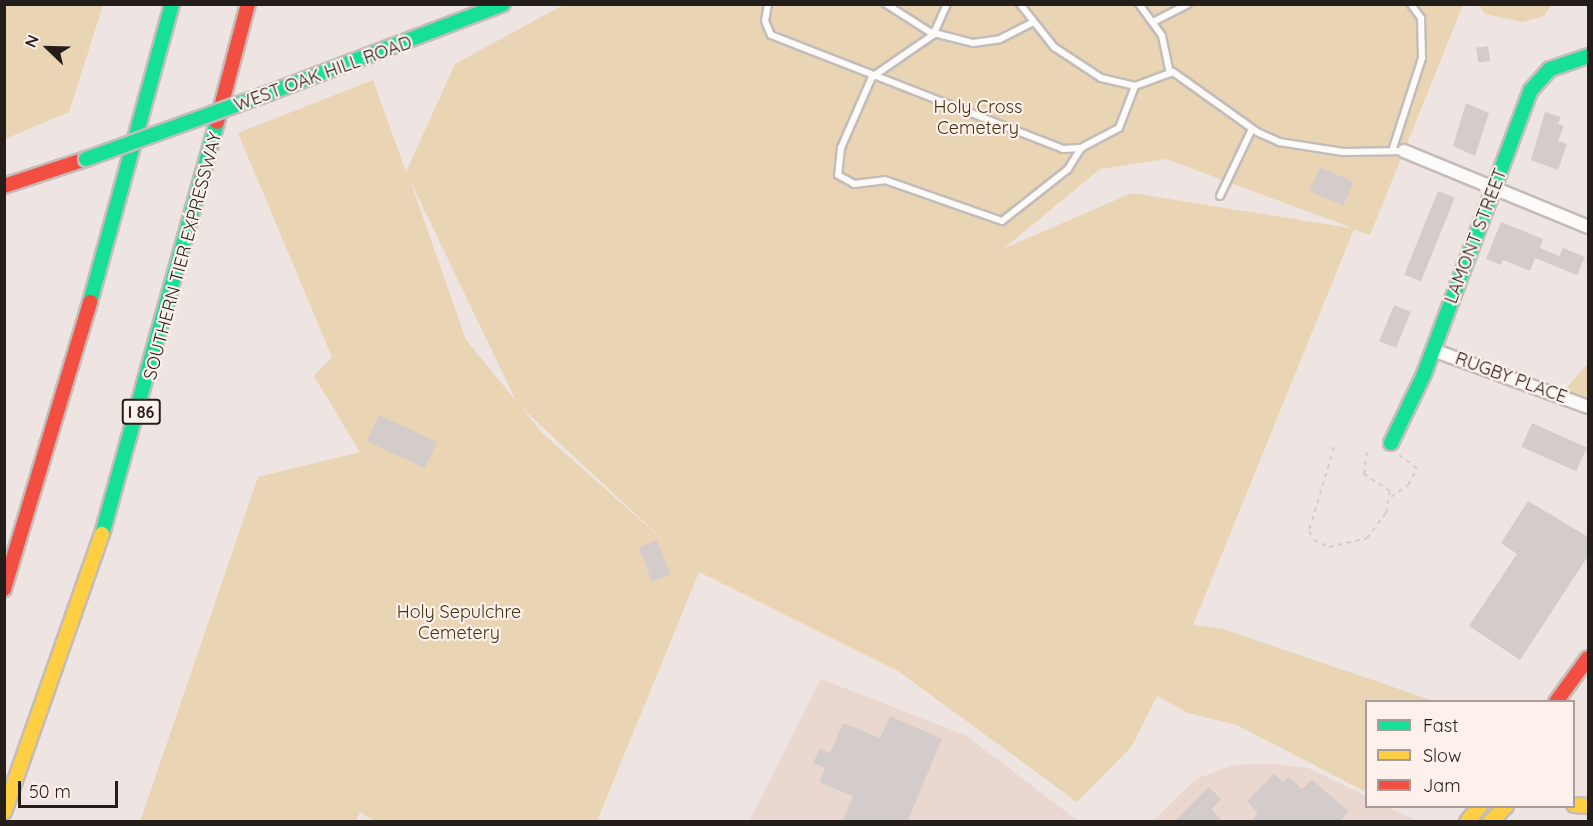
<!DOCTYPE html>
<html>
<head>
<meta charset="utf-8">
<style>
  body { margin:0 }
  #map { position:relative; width:1593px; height:826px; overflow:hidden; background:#eee4e1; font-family:Quicksand,sans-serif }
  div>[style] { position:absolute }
  .built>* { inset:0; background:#e9d7d0 }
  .green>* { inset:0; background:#e9d5b4 }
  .building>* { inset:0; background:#d4cccb; transform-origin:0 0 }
  .path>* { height:2px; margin-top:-1px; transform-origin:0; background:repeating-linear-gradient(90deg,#d0cecd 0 4.5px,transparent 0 9px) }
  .roads { filter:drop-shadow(2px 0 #c4bcb9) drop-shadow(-2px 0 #c4bcb9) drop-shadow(0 2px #c4bcb9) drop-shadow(0 -2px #c4bcb9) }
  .lane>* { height:6px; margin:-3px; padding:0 3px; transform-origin:3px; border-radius:3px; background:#fcfbfa }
  .street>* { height:12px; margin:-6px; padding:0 6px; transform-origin:6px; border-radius:6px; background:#fcfbfa }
  .fast>* { height:14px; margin:-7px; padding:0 7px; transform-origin:7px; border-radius:7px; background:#16e098 }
  .slow>* { height:14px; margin:-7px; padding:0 7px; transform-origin:7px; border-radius:7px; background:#ffcf43 }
  .jam>* { height:14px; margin:-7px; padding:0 7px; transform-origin:7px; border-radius:7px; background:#f24e42 }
  .bridges { filter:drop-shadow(2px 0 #c4bcb9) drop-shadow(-2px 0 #c4bcb9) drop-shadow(0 2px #c4bcb9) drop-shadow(0 -2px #c4bcb9) }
  .fast-bridge>* { height:14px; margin:-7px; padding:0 7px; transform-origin:7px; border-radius:7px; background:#16e098 }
  span { translate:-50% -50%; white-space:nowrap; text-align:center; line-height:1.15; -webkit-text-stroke:4.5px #fef0eb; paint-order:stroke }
  .shield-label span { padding:2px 4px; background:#fef0eb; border:2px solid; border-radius:4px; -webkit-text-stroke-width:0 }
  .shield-label { font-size:16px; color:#241e1b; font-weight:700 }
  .street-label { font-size:18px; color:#241e1b }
  .park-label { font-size:18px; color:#433414 }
  .frame { position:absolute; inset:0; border:6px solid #241e1b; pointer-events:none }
  .legend { position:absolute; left:1365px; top:700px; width:210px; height:108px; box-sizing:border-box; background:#fef0eb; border:2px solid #a79c98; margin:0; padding:8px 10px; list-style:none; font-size:18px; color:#241e1b }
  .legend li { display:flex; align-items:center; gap:12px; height:30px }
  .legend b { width:30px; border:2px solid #a79c98 }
  .north { position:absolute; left:18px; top:18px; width:60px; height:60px; -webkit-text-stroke:4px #fef0eb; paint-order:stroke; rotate:293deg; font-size:16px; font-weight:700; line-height:24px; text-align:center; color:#241e1b }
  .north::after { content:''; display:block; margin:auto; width:21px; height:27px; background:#241e1b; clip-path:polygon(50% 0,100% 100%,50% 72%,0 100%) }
  .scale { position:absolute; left:18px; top:781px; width:100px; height:27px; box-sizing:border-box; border:3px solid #241e1b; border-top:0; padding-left:8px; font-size:18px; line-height:21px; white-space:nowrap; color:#241e1b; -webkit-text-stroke:4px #fef0eb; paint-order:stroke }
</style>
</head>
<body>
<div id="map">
  <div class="built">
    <i style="clip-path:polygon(821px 679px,965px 735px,1078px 821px,749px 822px)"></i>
    <i style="clip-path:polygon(1273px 764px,1308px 768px,1366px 796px,1366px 806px,1387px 807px,1417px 821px,1152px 822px,1196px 779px,1233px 765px)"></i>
  </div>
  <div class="green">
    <i style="clip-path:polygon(5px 4px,103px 5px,69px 112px,5px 139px)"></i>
    <i style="clip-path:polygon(evenodd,563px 5px,1463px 5px,1370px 235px,1354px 229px,1193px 625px,1223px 629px,1434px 701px,1366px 702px,1366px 792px,1237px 725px,1188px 713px,1157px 696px,1132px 746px,1077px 802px,898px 671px,699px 572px,597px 821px,376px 822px,360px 812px,356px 822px,140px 822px,258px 477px,360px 452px,314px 376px,332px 357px,238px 133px,373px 80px,406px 172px,455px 64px,563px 5px,1166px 159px,1350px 227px,1350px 228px,1132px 193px,1003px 249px,1100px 169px,1166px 159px,563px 5px,410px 180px,516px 401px,466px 340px,410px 180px,563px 5px,522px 408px,672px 548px,541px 432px,522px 408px)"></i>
    <i style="clip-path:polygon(1479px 5px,1551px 5px,1544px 16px,1522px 22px,1485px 14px)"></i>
    <i style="clip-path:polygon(1588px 363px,1588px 401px,1564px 391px)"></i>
  </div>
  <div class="building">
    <i style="left:1488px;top:46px;width:15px;height:12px;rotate:82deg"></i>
    <i style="clip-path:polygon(1466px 103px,1489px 113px,1475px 156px,1453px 146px)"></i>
    <i style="clip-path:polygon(1545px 112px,1561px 117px,1558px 124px,1564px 126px,1558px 141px,1567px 144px,1558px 170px,1531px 160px)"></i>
    <i style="left:1320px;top:167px;width:37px;height:26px;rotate:24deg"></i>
    <i style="left:1438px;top:191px;width:18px;height:90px;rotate:22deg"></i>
    <i style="clip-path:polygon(1501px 222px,1543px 239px,1540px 248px,1559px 256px,1563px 248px,1585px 257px,1577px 275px,1535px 258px,1530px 271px,1503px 260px,1501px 265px,1486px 259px)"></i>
    <i style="left:1394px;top:305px;width:18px;height:39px;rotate:22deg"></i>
    <i style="left:379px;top:415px;width:64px;height:29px;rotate:25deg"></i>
    <i style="left:1532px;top:423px;width:60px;height:26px;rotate:24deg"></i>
    <i style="clip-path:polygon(1528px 501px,1588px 537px,1588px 556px,1520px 660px,1469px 626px,1517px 554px,1501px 543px)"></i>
    <i style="left:657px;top:540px;width:37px;height:20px;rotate:68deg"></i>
    <i style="clip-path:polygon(890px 716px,942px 739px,907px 822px,842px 822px,853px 796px,819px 782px,825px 768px,813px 763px,820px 748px,830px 753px,843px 723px,880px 738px)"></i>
    <i style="clip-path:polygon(1274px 774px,1283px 782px,1289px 777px,1302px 789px,1312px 780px,1349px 811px,1339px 822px,1251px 822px,1258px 813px,1247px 801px)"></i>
    <i style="clip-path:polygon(1209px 787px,1221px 799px,1211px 809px,1223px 822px,1174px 822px)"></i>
  </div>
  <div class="path">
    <i style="left:1334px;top:447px;width:88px;rotate:106.6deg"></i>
    <i style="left:1309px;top:531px;width:10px;rotate:61deg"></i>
    <i style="left:1314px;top:540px;width:17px;rotate:25deg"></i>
    <i style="left:1329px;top:547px;width:39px;rotate:-13deg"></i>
    <i style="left:1367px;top:538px;width:31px;rotate:-53deg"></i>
    <i style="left:1386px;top:513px;width:22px;rotate:-80deg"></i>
    <i style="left:1390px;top:491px;width:31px;rotate:-147deg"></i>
    <i style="left:1364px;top:474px;width:22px;rotate:-82deg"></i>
    <i style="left:1391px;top:497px;width:21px;rotate:-35deg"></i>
    <i style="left:1408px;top:485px;width:19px;rotate:-62deg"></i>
    <i style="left:1417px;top:468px;width:22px;rotate:-144deg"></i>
  </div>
  <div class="roads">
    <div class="lane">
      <i style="left:768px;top:4px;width:17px;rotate:100deg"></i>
      <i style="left:765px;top:21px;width:15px;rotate:67deg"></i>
      <i style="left:771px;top:35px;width:313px;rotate:21.3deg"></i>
      <i style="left:1063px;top:149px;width:18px;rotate:-3deg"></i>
      <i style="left:1081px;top:148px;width:43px;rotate:-27.8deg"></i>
      <i style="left:1119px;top:128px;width:45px;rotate:-69.1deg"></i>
      <i style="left:886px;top:4px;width:52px;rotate:32.5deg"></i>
      <i style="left:930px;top:32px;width:44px;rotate:14.3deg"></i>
      <i style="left:973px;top:43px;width:27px;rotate:-8deg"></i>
      <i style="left:1000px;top:39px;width:35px;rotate:-27deg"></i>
      <i style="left:947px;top:4px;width:34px;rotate:114deg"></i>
      <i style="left:933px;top:35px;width:74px;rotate:145.5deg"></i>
      <i style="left:872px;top:77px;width:77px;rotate:113.6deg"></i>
      <i style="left:841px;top:148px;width:27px;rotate:96deg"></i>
      <i style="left:838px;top:175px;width:18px;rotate:29deg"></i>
      <i style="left:854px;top:184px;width:31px;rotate:-7deg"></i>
      <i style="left:885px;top:180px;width:124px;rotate:19.3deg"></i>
      <i style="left:1002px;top:221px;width:84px;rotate:-38.2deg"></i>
      <i style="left:1068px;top:169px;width:25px;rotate:-58deg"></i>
      <i style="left:1020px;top:4px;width:55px;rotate:51.7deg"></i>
      <i style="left:1054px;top:47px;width:56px;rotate:33.4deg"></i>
      <i style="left:1101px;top:78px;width:35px;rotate:13deg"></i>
      <i style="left:1135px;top:86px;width:40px;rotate:-20.2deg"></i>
      <i style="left:1173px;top:72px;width:103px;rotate:35.5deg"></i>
      <i style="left:1257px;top:132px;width:24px;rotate:24deg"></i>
      <i style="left:1279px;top:142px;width:65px;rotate:8.9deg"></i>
      <i style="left:1343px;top:152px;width:61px;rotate:-0.9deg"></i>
      <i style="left:1139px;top:4px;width:39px;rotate:54deg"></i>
      <i style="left:1162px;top:36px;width:38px;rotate:78deg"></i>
      <i style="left:1153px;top:22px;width:39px;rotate:-27deg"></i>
      <i style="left:1393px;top:148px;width:95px;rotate:-72.1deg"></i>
      <i style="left:1422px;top:58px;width:40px;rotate:-91.4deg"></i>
      <i style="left:1421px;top:18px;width:17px;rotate:-126deg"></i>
      <i style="left:1220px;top:196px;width:74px;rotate:-64.5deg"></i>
    </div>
    <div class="street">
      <i style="left:1404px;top:151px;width:199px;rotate:22.4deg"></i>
      <i style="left:1433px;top:350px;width:165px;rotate:20.2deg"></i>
    </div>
    <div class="fast">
      <i style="left:269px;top:93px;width:250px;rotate:-20.8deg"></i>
      <i style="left:90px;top:302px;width:309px;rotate:-74.6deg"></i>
      <i style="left:1391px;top:443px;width:76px;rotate:-64.4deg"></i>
      <i style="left:1424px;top:374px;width:303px;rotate:-69.4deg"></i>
      <i style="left:1531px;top:90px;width:28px;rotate:-48deg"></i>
      <i style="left:1550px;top:69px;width:40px;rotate:-18.9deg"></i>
      <i style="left:102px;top:534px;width:428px;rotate:-74.4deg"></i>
    </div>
    <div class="slow">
      <i style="left:1574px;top:805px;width:14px;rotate:4deg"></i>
      <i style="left:4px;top:812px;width:295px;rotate:-70.6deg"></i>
      <i style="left:1467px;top:822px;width:21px;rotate:-51deg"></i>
      <i style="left:1490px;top:822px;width:23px;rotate:-45deg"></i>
    </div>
    <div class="jam">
      <i style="left:217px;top:122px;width:122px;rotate:-75.3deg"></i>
      <i style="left:4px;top:186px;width:86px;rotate:-18.2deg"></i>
      <i style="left:4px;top:589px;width:300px;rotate:-73.3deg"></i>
      <i style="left:1556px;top:702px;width:54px;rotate:-54deg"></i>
    </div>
  </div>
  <div class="bridges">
    <div class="fast-bridge">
      <i style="left:86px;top:159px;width:195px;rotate:-19.8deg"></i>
    </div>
  </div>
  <div class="shield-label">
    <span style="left:141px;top:412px">I 86</span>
  </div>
  <div class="street-label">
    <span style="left:323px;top:74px;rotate:-20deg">WEST OAK HILL ROAD</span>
    <span style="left:1476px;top:236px;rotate:-69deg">LAMONT STREET</span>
    <span style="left:183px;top:256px;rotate:-75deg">SOUTHERN TIER EXPRESSWAY</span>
    <span style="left:1511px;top:378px;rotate:20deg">RUGBY PLACE</span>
  </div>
  <div class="park-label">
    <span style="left:978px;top:118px">Holy Cross<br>Cemetery</span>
    <span style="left:459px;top:623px">Holy Sepulchre<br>Cemetery</span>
  </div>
  <div class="frame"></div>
  <ul class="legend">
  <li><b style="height:8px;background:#16e098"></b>Fast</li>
  <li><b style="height:8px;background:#ffcf43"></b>Slow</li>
  <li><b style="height:8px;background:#f24e42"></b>Jam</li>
  </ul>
  <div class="north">N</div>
  <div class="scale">50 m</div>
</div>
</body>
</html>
